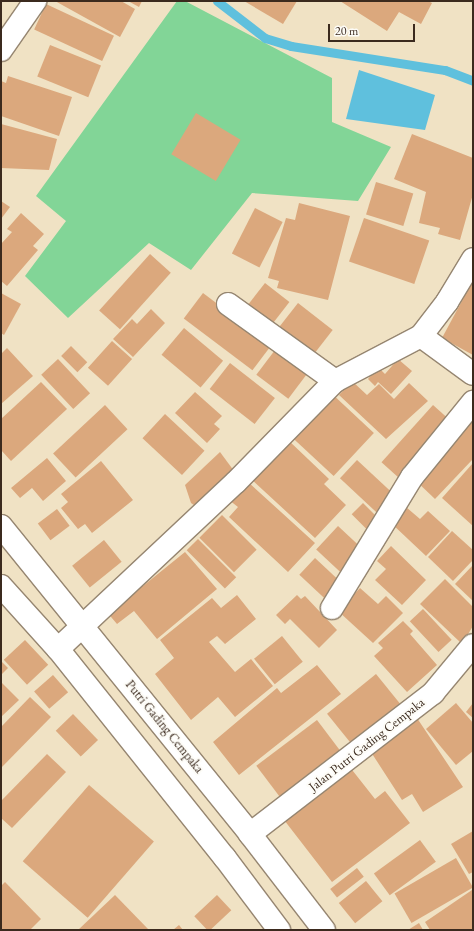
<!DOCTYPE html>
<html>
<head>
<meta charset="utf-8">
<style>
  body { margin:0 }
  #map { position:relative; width:474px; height:931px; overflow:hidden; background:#f0e2c4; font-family:"EB Garamond",serif }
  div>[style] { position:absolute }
  .green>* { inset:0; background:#82d597 }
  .water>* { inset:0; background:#5fc0dd }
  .stream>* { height:9px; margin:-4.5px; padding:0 4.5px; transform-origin:4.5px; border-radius:4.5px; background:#5fc0dd }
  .building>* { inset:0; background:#dba87d; transform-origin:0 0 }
  .roads { filter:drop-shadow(1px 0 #968671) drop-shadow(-1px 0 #968671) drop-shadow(0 1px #968671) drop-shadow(0 -1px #968671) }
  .minor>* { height:22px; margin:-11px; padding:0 11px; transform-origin:11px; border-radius:11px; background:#fff }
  span { translate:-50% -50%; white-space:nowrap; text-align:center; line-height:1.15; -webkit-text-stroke:4px #fdfcf7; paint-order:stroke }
  .street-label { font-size:13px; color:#3b2a1e }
  .frame { position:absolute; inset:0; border:2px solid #3b2a1e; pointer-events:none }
  .scale { position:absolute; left:328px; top:24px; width:87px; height:18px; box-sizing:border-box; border:2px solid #3b2a1e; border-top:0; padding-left:5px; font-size:12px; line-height:14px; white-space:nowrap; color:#3b2a1e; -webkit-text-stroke:3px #fdfcf7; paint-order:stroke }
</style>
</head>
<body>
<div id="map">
  <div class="green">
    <i style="clip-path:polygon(177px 1px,185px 1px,332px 78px,332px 122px,391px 147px,358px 201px,252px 193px,191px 270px,149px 243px,68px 318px,25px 276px,66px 221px,36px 196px)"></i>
  </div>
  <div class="water">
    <i style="clip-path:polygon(359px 70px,435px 95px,425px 130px,346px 119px)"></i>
  </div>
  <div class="stream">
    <i style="left:217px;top:1px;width:61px;rotate:37.6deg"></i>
    <i style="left:265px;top:38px;width:27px;rotate:17deg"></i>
    <i style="left:291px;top:46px;width:156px;rotate:8.9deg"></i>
    <i style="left:445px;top:70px;width:30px;rotate:21deg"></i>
  </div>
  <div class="building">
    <i style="clip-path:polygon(55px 1px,121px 1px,135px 9px,120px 37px)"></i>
    <i style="clip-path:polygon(128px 1px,142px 1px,139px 7px)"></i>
    <i style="clip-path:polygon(244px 1px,297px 1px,283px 24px)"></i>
    <i style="clip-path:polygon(340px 1px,428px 1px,432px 3px,421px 24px,399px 12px,387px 31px)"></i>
    <i style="left:46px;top:4px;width:75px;height:28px;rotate:25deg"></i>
    <i style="left:50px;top:45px;width:55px;height:34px;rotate:22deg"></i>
    <i style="clip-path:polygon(8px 76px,72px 97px,59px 136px,1px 116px,1px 81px,6px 83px)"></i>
    <i style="left:196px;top:113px;width:52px;height:48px;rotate:31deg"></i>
    <i style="clip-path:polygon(1px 124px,57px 139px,49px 170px,1px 168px)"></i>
    <i style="clip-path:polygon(412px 134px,473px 158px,473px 194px,460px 240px,438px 234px,440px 228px,419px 223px,426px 192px,394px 179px)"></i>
    <i style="left:376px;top:182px;width:39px;height:34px;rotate:17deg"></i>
    <i style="clip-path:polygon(1px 201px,10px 207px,1px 219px)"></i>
    <i style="clip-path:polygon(299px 203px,350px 216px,328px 300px,277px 288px,279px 281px,268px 278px,286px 218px,295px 220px)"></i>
    <i style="left:255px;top:208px;width:31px;height:51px;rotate:27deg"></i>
    <i style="clip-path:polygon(21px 213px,44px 234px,33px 246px,38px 250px,7px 286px,1px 281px,1px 244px,12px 232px,7px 229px)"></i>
    <i style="left:364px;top:218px;width:69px;height:46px;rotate:19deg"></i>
    <i style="left:150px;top:254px;width:28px;height:76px;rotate:42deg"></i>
    <i style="left:265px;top:283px;width:31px;height:30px;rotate:38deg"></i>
    <i style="clip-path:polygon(471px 284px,473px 284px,473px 355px,442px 338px)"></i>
    <i style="clip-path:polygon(1px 293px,21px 304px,4px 335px,1px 333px)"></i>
    <i style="left:203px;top:293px;width:86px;height:32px;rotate:37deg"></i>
    <i style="left:298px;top:303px;width:44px;height:35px;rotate:38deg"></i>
    <i style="clip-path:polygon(151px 309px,165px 323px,133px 357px,113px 339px,132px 319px,137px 324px)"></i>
    <i style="left:184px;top:328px;width:51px;height:35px;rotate:40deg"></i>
    <i style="left:112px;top:341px;width:27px;height:36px;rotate:42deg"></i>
    <i style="left:71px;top:346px;width:23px;height:14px;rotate:45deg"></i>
    <i style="clip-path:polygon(7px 348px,33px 376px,1px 404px,1px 354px)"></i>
    <i style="left:275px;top:350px;width:40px;height:31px;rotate:37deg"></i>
    <i style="left:58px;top:359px;width:47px;height:23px;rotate:47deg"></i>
    <i style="clip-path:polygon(398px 359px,412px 371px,391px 394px,378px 382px,375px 386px,368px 379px,378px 367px,385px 374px)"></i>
    <i style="left:230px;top:363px;width:57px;height:33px;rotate:38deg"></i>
    <i style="clip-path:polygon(352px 381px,367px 395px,379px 384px,394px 399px,409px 383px,428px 401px,386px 439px,339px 395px)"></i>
    <i style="clip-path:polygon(41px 382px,67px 409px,11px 461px,1px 450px,1px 419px)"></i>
    <i style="clip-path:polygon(195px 392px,222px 416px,214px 424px,220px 429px,207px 443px,175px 413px)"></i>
    <i style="left:330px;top:392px;width:60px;height:59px;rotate:43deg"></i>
    <i style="left:105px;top:405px;width:33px;height:71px;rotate:47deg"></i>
    <i style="left:433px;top:405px;width:30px;height:77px;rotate:42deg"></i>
    <i style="left:165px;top:414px;width:54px;height:33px;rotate:43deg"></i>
    <i style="clip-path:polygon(473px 417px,473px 459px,435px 499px,414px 479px)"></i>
    <i style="clip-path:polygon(287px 439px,329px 479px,324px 484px,346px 505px,315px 538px,250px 478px)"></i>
    <i style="clip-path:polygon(220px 452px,237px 475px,201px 510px,191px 503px,185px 485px)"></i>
    <i style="clip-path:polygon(47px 458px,66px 481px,43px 501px,32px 488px,20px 498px,11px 488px)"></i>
    <i style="left:357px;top:460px;width:54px;height:25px;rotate:43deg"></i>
    <i style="clip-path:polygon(101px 461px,133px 500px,92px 533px,85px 524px,78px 529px,61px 508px,68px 502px,61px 494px)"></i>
    <i style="clip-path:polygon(473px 463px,473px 526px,442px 498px)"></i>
    <i style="clip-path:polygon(247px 481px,315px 543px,288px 572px,229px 517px,238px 507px,229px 500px)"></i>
    <i style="left:363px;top:503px;width:28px;height:16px;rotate:45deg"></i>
    <i style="clip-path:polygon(406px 507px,420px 519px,428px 511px,450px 531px,426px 556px,391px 523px)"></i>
    <i style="left:57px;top:509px;width:21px;height:24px;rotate:53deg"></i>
    <i style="left:222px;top:515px;width:49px;height:32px;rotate:45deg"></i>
    <i style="left:338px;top:526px;width:37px;height:32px;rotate:43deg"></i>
    <i style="clip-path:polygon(452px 531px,473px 550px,473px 560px,453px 581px,428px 557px)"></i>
    <i style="left:198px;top:539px;width:54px;height:16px;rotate:45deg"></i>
    <i style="left:104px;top:540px;width:28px;height:41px;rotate:51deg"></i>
    <i style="clip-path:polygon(391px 546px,426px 580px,402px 605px,375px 580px,386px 569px,377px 561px)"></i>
    <i style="clip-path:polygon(185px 552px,217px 589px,157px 639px,134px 611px,117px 624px,106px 611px,140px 583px,143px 586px)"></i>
    <i style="left:315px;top:558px;width:37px;height:23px;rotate:43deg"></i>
    <i style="clip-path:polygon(473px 565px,473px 601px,455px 584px)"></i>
    <i style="clip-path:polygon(445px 579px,473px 607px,473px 626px,462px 644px,420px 604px)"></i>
    <i style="clip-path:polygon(360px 588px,378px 604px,386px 596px,403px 613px,373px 643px,338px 611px)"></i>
    <i style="clip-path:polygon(237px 595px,256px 619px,225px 644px,217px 636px,209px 642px,235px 672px,251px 659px,273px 686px,235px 717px,218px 697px,191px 720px,155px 674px,174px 658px,160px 640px,212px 598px,221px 608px)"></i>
    <i style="clip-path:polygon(297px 595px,301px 599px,305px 596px,337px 630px,319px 648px,290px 619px,285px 624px,276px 615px)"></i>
    <i style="left:423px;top:609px;width:42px;height:18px;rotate:47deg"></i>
    <i style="clip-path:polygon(403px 621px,413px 631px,410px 634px,437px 665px,407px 692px,374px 656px,383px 648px,378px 643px)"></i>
    <i style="left:282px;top:636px;width:33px;height:36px;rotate:51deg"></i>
    <i style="left:25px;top:640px;width:34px;height:29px;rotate:47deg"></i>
    <i style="clip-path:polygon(1px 661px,8px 668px,1px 675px)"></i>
    <i style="clip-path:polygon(317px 665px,341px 694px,239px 775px,213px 742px,277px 688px,281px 693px)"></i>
    <i style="left:376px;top:674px;width:38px;height:63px;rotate:51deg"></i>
    <i style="left:53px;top:675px;width:23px;height:25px;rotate:49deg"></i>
    <i style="clip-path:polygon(1px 682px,19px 700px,1px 717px)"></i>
    <i style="clip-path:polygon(30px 697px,51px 717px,1px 768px,1px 727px)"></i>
    <i style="clip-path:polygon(456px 703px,473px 723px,473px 751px,456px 765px,426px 729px)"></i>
    <i style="clip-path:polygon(473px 703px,473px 718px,466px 712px)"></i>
    <i style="left:73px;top:714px;width:36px;height:24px;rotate:46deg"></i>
    <i style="clip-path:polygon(417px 718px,463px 787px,423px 812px,412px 794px,402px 800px,369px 749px)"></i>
    <i style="left:317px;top:720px;width:43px;height:76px;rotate:53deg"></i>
    <i style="clip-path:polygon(47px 754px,66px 772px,12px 828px,1px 818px,1px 801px)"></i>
    <i style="clip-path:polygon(349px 766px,375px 799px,385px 791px,410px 823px,332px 882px,281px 816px)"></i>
    <i style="left:89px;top:785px;width:86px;height:101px;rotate:41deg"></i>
    <i style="clip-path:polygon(473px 831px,473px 872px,469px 874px,451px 844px)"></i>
    <i style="left:420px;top:840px;width:27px;height:57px;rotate:54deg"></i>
    <i style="left:456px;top:858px;width:34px;height:71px;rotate:60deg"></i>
    <i style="left:357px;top:868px;width:11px;height:34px;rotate:52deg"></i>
    <i style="left:366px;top:881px;width:26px;height:35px;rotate:51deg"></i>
    <i style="clip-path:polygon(5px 882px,41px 919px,30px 930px,1px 930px,1px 886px)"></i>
    <i style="clip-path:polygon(472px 890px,473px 930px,430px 930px,425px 922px)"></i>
    <i style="clip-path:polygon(115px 895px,149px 930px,78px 930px)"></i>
    <i style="left:217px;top:895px;width:21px;height:31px;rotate:47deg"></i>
    <i style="clip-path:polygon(419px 923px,423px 930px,408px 930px)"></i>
    <i style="clip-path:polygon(179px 925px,183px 930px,173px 930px)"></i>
  </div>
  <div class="roads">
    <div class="minor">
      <i style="left:1px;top:50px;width:60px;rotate:-55.2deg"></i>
      <i style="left:228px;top:304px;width:132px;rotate:35.7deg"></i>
      <i style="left:421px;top:336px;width:64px;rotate:36.2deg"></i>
      <i style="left:1px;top:526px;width:396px;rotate:51deg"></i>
      <i style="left:250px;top:834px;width:121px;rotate:52.4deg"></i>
      <i style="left:1px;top:586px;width:85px;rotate:47.9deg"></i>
      <i style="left:58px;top:649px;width:268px;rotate:51.4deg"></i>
      <i style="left:225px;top:858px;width:90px;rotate:53.1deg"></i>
      <i style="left:332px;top:608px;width:153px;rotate:-58.6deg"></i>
      <i style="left:412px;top:477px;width:97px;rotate:-50.9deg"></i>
      <i style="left:58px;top:649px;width:244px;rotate:-43.2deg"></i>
      <i style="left:236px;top:482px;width:141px;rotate:-45.6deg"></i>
      <i style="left:335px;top:381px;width:97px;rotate:-27.6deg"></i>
      <i style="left:421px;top:336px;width:43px;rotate:-52.6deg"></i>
      <i style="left:447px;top:302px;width:50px;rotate:-58.8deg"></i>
      <i style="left:250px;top:834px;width:231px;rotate:-37.6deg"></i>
      <i style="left:433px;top:693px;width:62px;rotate:-50.2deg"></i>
    </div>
  </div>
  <div class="street-label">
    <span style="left:164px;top:727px;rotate:51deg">Putri Gading Cempaka</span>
    <span style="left:367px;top:745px;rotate:-38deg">Jalan Putri Gading Cempaka</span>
  </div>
  <div class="frame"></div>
  <div class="scale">20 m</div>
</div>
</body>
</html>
